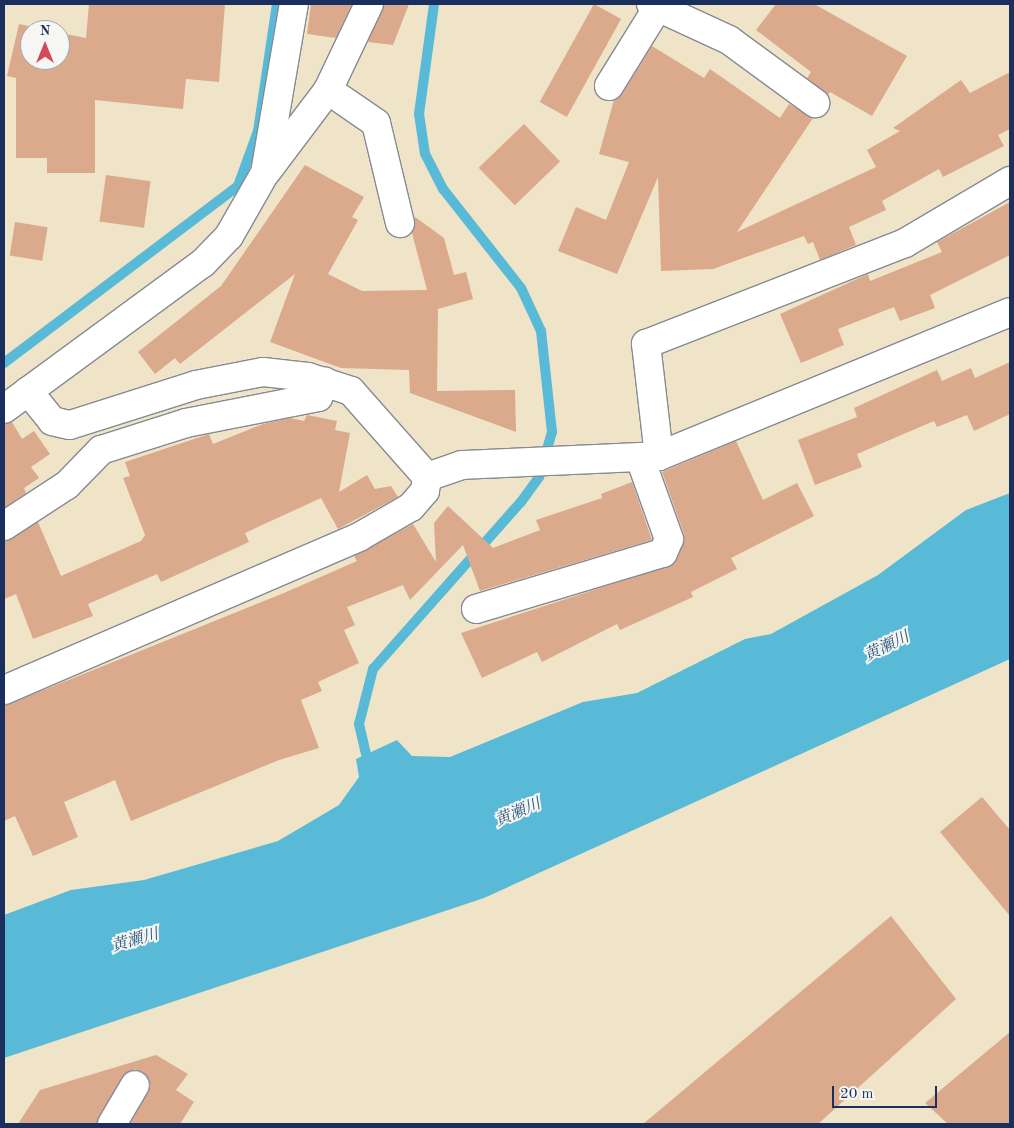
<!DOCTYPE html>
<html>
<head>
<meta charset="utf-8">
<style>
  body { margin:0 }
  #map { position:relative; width:1014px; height:1128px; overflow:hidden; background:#efe4c8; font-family:"Old Standard TT","Noto Serif JP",serif }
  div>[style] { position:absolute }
  .water>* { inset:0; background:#58bad7 }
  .stream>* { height:10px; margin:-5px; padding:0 5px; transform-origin:5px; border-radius:5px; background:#58bad7 }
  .building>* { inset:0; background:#dba98c; transform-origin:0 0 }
  .roads { filter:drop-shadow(1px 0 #858a93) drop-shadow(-1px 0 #858a93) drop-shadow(0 1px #858a93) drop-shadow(0 -1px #858a93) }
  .minor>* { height:28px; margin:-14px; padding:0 14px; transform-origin:14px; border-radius:14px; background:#fff }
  span { translate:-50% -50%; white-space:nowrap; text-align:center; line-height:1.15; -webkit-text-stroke:4px #f6f6f2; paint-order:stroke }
  .water-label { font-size:16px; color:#2d5982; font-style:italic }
  .frame { position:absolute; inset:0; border:5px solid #1b2f5e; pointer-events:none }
  .north { position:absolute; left:20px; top:20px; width:50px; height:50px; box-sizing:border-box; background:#f6f6f2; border:1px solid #9ea6b7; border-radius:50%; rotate:0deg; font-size:14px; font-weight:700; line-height:20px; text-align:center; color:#1b2f5e }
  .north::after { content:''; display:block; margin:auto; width:18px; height:22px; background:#d1495b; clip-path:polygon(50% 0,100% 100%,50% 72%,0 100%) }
  .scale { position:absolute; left:832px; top:1086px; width:105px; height:22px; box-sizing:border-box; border:2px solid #1b2f5e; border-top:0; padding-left:6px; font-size:15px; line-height:18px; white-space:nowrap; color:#1b2f5e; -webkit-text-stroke:4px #f6f6f2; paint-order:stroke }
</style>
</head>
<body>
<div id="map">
  <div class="water">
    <i style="clip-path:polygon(1010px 493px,1010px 659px,484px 898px,4px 1058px,4px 915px,71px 890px,144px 880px,278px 841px,339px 805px,359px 777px,356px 759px,397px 740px,412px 756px,450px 757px,583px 702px,637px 693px,745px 639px,771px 634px,878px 575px,966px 510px)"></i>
  </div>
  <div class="stream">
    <i style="left:4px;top:363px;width:293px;rotate:-37.1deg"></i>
    <i style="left:238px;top:186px;width:59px;rotate:-70deg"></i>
    <i style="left:258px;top:131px;width:128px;rotate:-81.5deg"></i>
    <i style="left:369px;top:767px;width:44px;rotate:-103.1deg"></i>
    <i style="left:359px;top:724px;width:57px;rotate:-75.7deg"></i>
    <i style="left:373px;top:669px;width:223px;rotate:-48.5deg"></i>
    <i style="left:521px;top:502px;width:31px;rotate:-54deg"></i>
    <i style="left:539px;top:477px;width:47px;rotate:-73.9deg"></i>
    <i style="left:552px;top:432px;width:102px;rotate:-96.2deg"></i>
    <i style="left:541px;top:331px;width:47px;rotate:-114.9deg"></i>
    <i style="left:521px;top:288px;width:126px;rotate:-128.2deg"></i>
    <i style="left:443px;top:189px;width:39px;rotate:-117deg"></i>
    <i style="left:425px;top:154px;width:40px;rotate:-98.5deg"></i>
    <i style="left:419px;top:114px;width:111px;rotate:-82.2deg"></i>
  </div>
  <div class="building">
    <i style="clip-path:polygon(89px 4px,225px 4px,219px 82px,186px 79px,183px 109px,95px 100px,95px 173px,47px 173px,47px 158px,16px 158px,16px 78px,7px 76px,19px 24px,47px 30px,30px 30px,30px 60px,60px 60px,60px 33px,86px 38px)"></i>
    <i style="clip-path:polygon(311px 4px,352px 4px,336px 38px,307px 34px)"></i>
    <i style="clip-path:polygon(384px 4px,409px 4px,393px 45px,368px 42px)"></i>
    <i style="left:594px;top:4px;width:31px;height:112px;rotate:29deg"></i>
    <i style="clip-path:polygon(776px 4px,814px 4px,907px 56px,872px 116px,830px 92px,828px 95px,807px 78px,811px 72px,756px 30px)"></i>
    <i style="clip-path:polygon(652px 46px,704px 78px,710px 69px,780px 118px,789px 104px,813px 118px,737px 232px,876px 167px,867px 150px,900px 131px,893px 128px,961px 80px,970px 93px,1010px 72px,1010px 129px,998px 135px,1004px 146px,943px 177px,939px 169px,882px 201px,886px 210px,849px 227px,856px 245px,820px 260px,813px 242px,808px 244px,804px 236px,713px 269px,661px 271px,658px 177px,617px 274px,558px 251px,576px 207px,606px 220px,629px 162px,599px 154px,614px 100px,622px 94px)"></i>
    <i style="left:524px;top:124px;width:52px;height:63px;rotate:46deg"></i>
    <i style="clip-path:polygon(305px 165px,364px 197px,352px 217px,358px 220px,328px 274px,362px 291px,427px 290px,412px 233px,415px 217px,444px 238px,454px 275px,466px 272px,473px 299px,438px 309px,437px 391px,515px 390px,516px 432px,410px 393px,409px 370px,341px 368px,270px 342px,295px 274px,180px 364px,175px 358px,155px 374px,138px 352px,221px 286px)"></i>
    <i style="left:106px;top:175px;width:45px;height:47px;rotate:8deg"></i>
    <i style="clip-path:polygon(1010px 202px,1010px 255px,930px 295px,935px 308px,900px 321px,894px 307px,838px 329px,844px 345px,801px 363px,780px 314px,868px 274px,870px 281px,942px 252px,937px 242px)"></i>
    <i style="left:15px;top:222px;width:33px;height:34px;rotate:9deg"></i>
    <i style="clip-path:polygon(1010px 362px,1010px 414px,974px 431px,967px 415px,937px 427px,934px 421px,857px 454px,862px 467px,815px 485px,798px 440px,857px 417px,854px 408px,937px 370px,942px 381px,971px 368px,975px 378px)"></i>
    <i style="clip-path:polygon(307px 415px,337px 421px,335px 430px,350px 433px,339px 492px,367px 475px,375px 489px,391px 486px,398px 497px,338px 529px,321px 498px,245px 533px,249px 542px,161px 582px,157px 574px,88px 604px,93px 616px,33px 639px,16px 594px,4px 599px,4px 541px,38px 522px,61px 576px,141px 541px,145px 535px,123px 478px,130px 476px,125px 462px,209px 434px,213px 444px,263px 424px,290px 418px,304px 421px)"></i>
    <i style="clip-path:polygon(12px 422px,22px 439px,34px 431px,50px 454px,31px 467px,39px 478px,24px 488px,26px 493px,4px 508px,4px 424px)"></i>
    <i style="clip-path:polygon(736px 441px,763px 500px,797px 483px,814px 516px,731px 558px,737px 569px,691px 592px,693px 597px,620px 630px,617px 624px,542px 662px,537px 652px,482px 678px,461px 633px,674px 564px,684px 534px,662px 472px)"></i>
    <i style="clip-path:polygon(632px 482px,652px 540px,480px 591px,463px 545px,410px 600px,403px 585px,347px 607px,355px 625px,344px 630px,359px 663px,318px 682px,322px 691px,301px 700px,319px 748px,279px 760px,131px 821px,115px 780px,64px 802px,78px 837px,33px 856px,15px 816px,4px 821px,4px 706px,284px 593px,357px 561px,354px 556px,413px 524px,436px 562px,434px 523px,448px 506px,493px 548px,540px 530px,536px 520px,602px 498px,601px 494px)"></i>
    <i style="clip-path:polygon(982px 797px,1010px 830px,1010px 916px,940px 832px)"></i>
    <i style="clip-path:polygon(891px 916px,956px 999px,818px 1124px,643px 1124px)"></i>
    <i style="clip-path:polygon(1010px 1032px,1010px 1124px,948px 1124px,925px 1103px)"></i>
    <i style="clip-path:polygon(156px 1055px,188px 1074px,176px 1090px,194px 1102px,180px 1124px,130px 1124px,151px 1086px,143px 1072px,135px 1069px,122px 1077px,96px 1124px,18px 1124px,40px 1090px)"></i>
  </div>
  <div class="roads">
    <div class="minor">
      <i style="left:651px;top:4px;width:86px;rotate:24.8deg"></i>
      <i style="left:729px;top:40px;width:107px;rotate:36.2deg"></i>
      <i style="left:609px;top:86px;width:93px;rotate:-58.2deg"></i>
      <i style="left:328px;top:90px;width:95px;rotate:-64.5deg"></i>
      <i style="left:267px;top:171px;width:101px;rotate:-53deg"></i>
      <i style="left:328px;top:90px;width:58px;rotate:34.5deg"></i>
      <i style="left:376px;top:123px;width:103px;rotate:76.5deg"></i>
      <i style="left:28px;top:391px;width:38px;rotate:51deg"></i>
      <i style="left:52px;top:421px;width:18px;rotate:13deg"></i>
      <i style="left:70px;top:425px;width:132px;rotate:-17.6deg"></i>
      <i style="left:196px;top:385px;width:68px;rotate:-11deg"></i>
      <i style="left:263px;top:372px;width:45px;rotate:6.3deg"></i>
      <i style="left:308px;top:377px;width:45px;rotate:18deg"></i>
      <i style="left:351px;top:391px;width:115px;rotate:48.5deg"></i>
      <i style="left:427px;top:477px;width:37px;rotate:-19deg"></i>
      <i style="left:462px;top:465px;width:197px;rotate:-2.6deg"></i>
      <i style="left:659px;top:456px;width:379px;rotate:-22.3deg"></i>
      <i style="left:4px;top:409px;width:247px;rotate:-36.3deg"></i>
      <i style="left:203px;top:263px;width:37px;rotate:-46deg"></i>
      <i style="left:229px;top:236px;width:73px;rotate:-60.3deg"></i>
      <i style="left:265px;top:173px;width:171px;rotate:-80.3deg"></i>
      <i style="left:659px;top:456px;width:113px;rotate:-96.6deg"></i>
      <i style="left:646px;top:344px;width:278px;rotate:-21.3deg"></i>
      <i style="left:905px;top:243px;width:122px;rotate:-30.6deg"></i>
      <i style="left:4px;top:526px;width:75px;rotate:-33.1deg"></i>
      <i style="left:67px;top:485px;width:49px;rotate:-45.8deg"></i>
      <i style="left:101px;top:450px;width:89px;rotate:-17.6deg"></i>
      <i style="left:186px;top:423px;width:135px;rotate:-11.1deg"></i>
      <i style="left:318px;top:397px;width:17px;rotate:-65deg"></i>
      <i style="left:476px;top:609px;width:195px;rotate:-16.7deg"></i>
      <i style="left:663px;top:553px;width:15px;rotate:-67deg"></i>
      <i style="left:669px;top:539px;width:86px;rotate:-109.7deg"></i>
      <i style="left:4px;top:690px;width:387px;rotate:-23.3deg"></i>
      <i style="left:359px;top:537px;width:60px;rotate:-30deg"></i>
      <i style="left:411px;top:507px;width:21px;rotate:-49deg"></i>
      <i style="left:425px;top:491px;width:14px;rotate:-82deg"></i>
      <i style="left:112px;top:1124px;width:45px;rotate:-59.5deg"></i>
    </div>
  </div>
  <div class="water-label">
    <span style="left:887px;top:647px;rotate:-26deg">黄瀬川</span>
    <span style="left:518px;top:813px;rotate:-23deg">黄瀬川</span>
    <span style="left:135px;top:941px;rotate:-16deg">黄瀬川</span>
  </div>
  <div class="frame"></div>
  <div class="north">N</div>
  <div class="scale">20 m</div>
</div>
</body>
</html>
